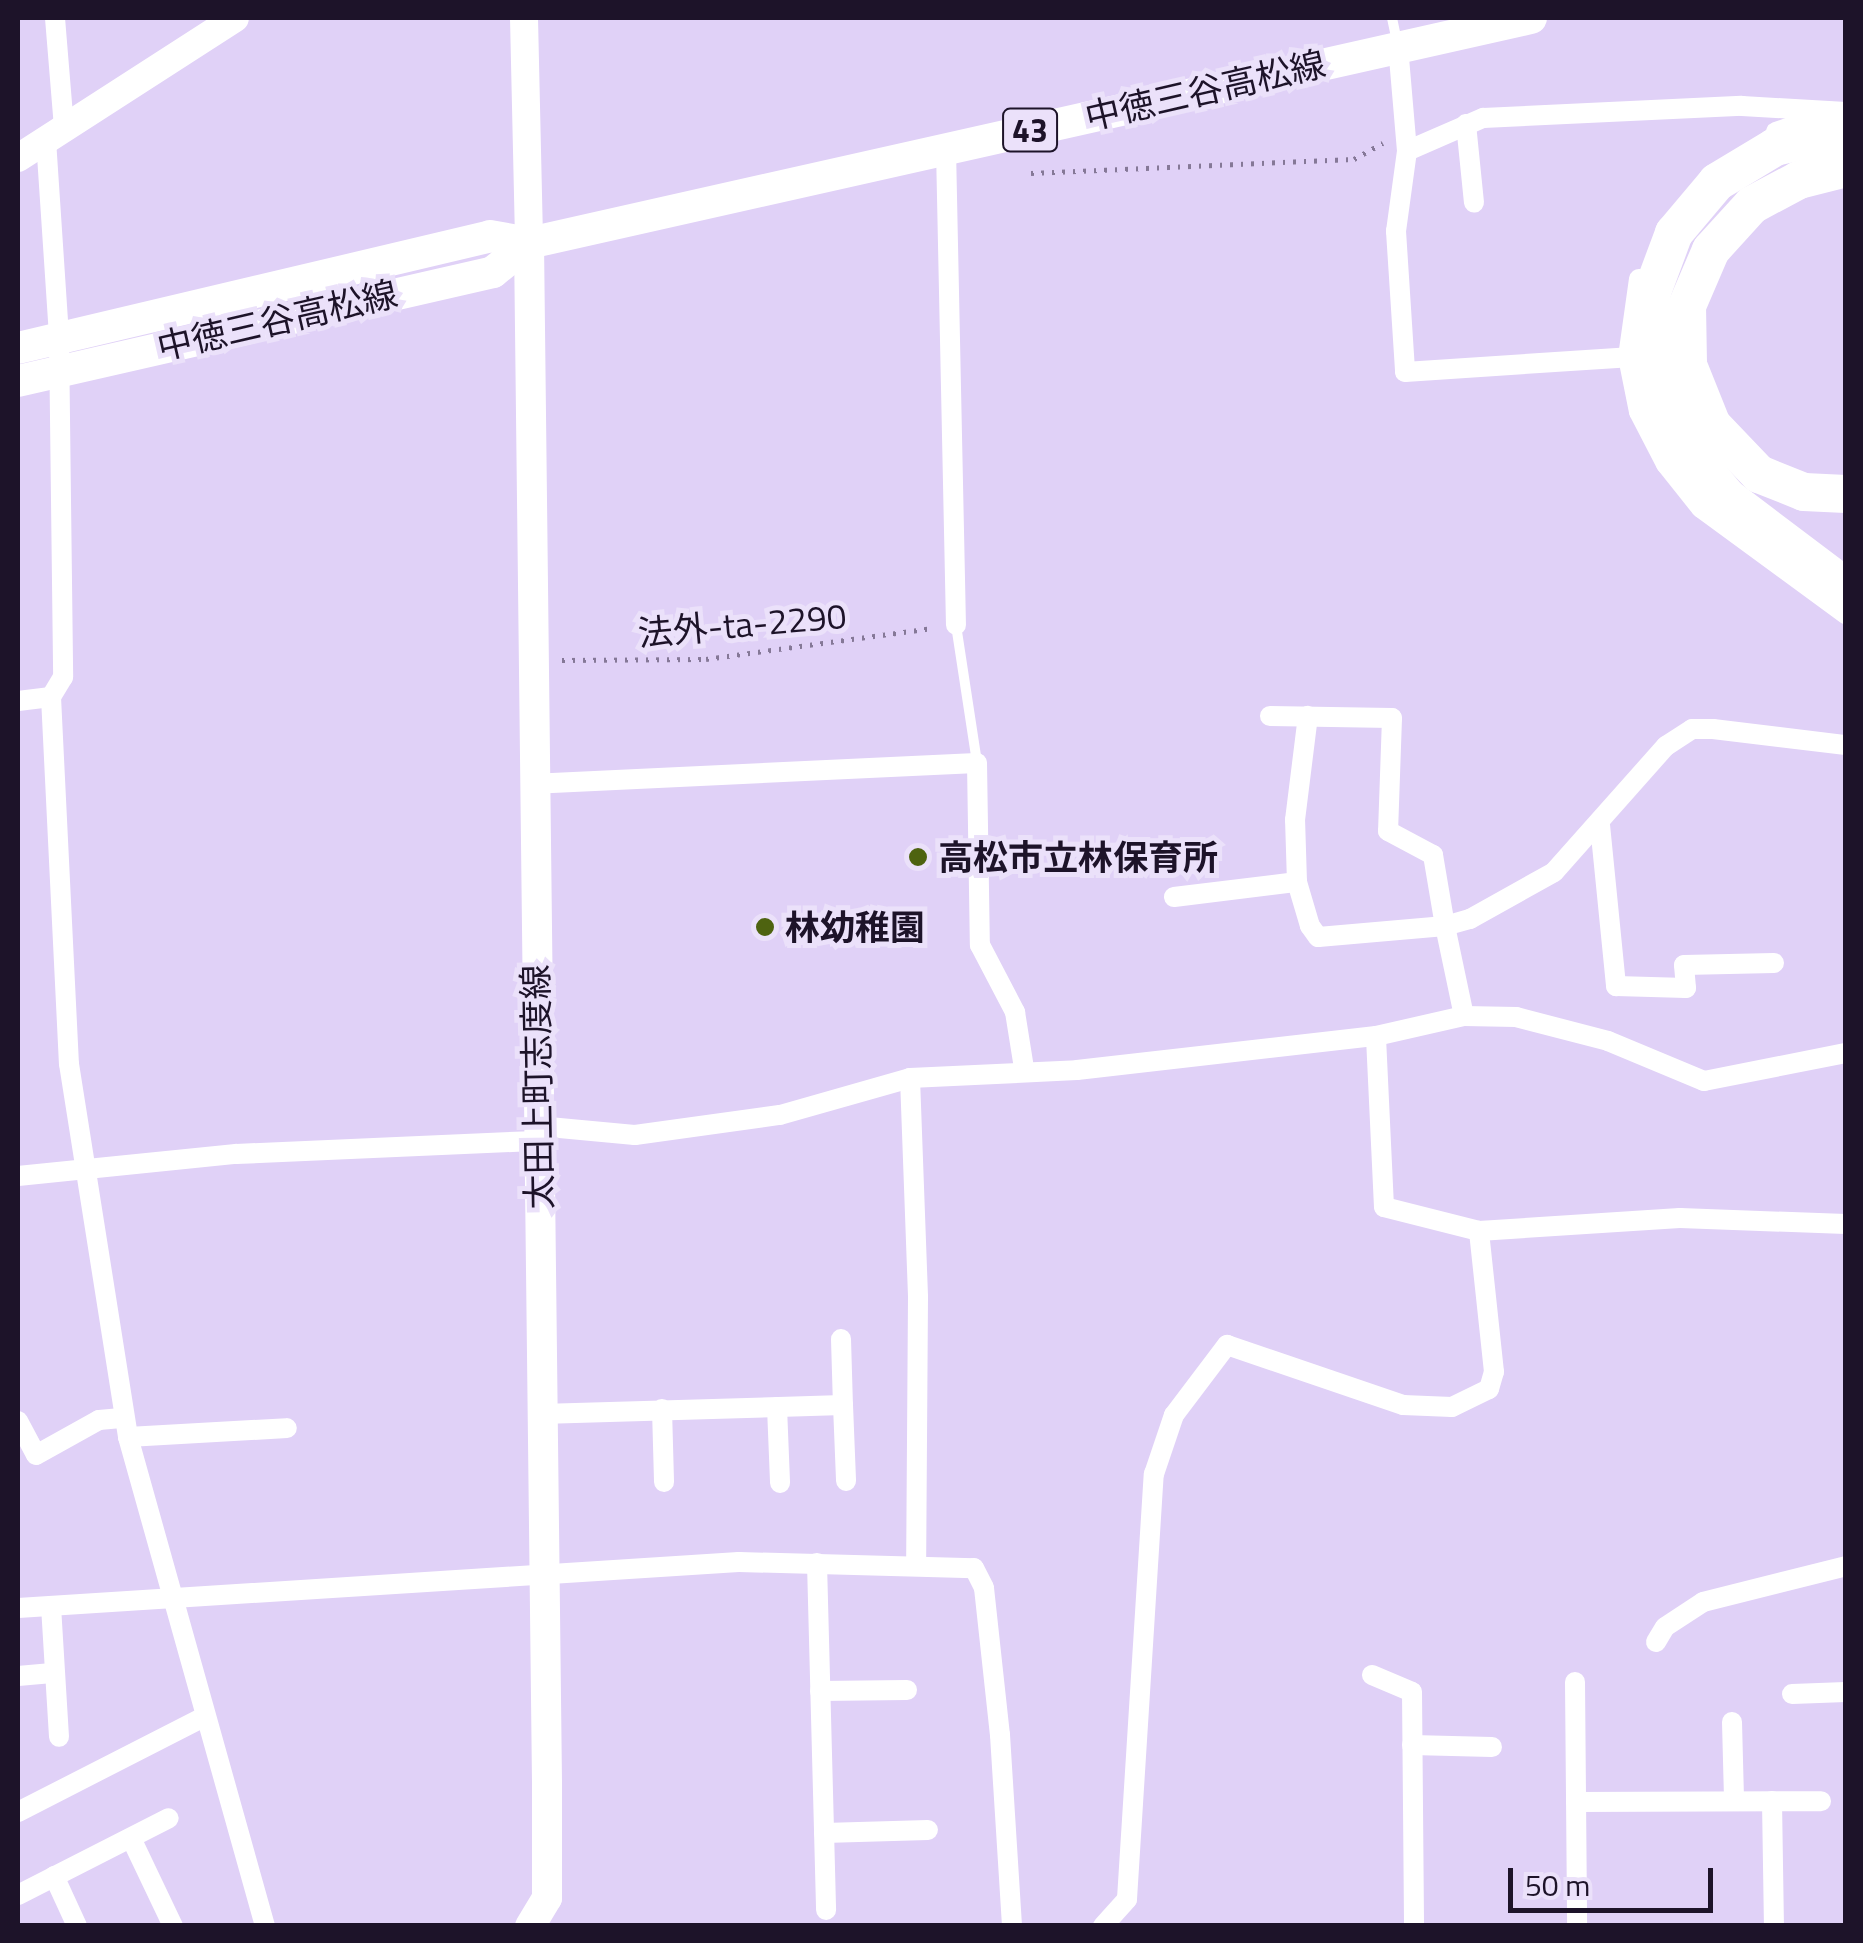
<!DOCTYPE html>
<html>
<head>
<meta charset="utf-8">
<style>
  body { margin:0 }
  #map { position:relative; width:1863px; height:1943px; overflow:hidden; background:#e0d1f7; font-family:"Titillium Web","Noto Sans JP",sans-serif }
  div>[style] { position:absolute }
  .path>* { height:5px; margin-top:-2.5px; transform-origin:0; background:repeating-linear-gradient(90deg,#857897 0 2.5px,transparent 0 10.5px) }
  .service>* { height:10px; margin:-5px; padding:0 5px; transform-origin:5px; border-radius:5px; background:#fff }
  .minor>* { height:20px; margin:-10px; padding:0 10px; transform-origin:10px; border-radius:10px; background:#fff }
  .tertiary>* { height:28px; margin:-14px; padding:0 14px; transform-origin:14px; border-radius:14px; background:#fff }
  .secondary>* { height:30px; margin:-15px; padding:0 15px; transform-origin:15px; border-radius:15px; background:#fff }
  .primary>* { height:32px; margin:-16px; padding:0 16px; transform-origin:16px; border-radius:16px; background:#fff }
  .motorway>* { height:38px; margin:-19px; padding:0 19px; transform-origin:19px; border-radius:19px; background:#fff }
  .dots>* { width:28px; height:28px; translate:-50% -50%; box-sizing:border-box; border:5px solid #ebe1fa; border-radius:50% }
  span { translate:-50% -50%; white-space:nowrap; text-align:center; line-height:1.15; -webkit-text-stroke:10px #ebe1fa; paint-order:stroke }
  .shield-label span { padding:2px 8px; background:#ebe1fa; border:2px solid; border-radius:8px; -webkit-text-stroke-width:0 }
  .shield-label { font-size:32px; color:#1d1329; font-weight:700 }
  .street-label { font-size:35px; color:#1d1329 }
  .poi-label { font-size:35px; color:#1d1329; font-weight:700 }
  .left { translate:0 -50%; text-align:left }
  .frame { position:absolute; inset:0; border:20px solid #1d1329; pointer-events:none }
  .scale { position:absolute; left:1508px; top:1868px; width:205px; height:45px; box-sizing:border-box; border:5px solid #1d1329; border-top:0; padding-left:12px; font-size:30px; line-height:35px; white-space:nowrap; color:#1d1329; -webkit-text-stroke:8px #ebe1fa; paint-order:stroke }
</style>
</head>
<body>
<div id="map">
  <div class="path">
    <i style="left:1031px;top:173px;width:323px;rotate:-2.5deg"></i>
    <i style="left:1354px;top:159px;width:33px;rotate:-29deg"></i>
    <i style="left:562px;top:660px;width:144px;rotate:-0.4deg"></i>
    <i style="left:706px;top:659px;width:229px;rotate:-7.8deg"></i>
  </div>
  <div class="service">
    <i style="left:1392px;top:18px;width:24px;rotate:78deg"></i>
    <i style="left:956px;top:625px;width:139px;rotate:81.3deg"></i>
  </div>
  <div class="minor">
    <i style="left:55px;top:18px;width:110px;rotate:85.3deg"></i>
    <i style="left:1398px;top:46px;width:105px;rotate:85.1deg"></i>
    <i style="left:1407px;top:151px;width:81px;rotate:97.8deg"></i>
    <i style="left:1396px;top:231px;width:141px;rotate:86.3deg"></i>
    <i style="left:1405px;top:372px;width:224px;rotate:-3.8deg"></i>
    <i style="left:1466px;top:124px;width:79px;rotate:84.2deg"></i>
    <i style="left:1776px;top:132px;width:59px;rotate:-20deg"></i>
    <i style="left:46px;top:140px;width:196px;rotate:86.2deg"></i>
    <i style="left:59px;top:336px;width:341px;rotate:89.3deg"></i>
    <i style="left:63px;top:677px;width:23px;rotate:121deg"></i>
    <i style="left:51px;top:697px;width:367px;rotate:87.2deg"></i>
    <i style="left:69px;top:1064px;width:378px;rotate:81deg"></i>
    <i style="left:128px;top:1437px;width:508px;rotate:74.35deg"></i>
    <i style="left:946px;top:149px;width:476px;rotate:88.8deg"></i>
    <i style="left:1407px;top:151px;width:83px;rotate:-23.5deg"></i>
    <i style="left:1483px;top:118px;width:259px;rotate:-2.7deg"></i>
    <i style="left:1742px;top:106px;width:104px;rotate:3.3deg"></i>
    <i style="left:1639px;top:279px;width:79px;rotate:98deg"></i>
    <i style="left:1628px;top:357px;width:56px;rotate:78.7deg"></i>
    <i style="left:1639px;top:412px;width:59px;rotate:62.6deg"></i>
    <i style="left:1666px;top:464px;width:56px;rotate:51.5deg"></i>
    <i style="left:1701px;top:508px;width:180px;rotate:36.2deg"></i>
    <i style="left:18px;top:701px;width:33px;rotate:-7deg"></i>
    <i style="left:1270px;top:716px;width:122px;rotate:0.9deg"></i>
    <i style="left:1392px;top:718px;width:113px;rotate:92deg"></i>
    <i style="left:1388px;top:831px;width:51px;rotate:28.1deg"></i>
    <i style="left:1433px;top:855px;width:72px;rotate:80.4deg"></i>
    <i style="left:1445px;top:926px;width:127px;rotate:175deg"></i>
    <i style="left:1318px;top:937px;width:14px;rotate:-126deg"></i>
    <i style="left:1310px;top:926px;width:46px;rotate:-106.5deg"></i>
    <i style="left:1297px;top:882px;width:62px;rotate:-91.8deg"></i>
    <i style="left:1295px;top:820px;width:105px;rotate:-82.9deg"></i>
    <i style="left:531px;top:784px;width:446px;rotate:-2.7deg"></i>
    <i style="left:977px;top:763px;width:182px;rotate:89.1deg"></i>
    <i style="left:980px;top:945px;width:76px;rotate:62.4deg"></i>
    <i style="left:1015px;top:1012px;width:57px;rotate:80.9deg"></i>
    <i style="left:1600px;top:825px;width:162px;rotate:84.3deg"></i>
    <i style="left:1616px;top:986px;width:70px;rotate:1.6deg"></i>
    <i style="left:1686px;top:988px;width:23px;rotate:-95deg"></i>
    <i style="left:1684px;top:965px;width:90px;rotate:-1.3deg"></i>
    <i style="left:1174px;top:897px;width:124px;rotate:-7deg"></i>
    <i style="left:1464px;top:1016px;width:52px;rotate:1.1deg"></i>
    <i style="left:1516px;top:1017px;width:95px;rotate:14.6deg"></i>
    <i style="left:1608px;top:1041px;width:104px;rotate:22.6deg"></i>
    <i style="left:1704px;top:1081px;width:145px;rotate:-11.2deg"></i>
    <i style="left:910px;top:1078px;width:219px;rotate:87.9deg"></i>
    <i style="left:918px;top:1297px;width:268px;rotate:90.4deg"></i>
    <i style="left:538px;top:1126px;width:97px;rotate:5.3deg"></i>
    <i style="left:635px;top:1135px;width:146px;rotate:-7.9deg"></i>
    <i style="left:780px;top:1115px;width:135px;rotate:-15.9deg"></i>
    <i style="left:910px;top:1078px;width:167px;rotate:-2.7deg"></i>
    <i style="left:1077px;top:1070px;width:301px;rotate:-6.5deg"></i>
    <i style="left:1376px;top:1036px;width:90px;rotate:-12.8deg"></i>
    <i style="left:1464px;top:1016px;width:92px;rotate:-101.9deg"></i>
    <i style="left:1445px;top:926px;width:26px;rotate:-16deg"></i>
    <i style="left:1470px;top:919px;width:96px;rotate:-29.2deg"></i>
    <i style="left:1554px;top:872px;width:169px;rotate:-48.4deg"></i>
    <i style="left:1666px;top:746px;width:31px;rotate:-33deg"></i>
    <i style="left:1692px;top:729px;width:21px"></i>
    <i style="left:1713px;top:729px;width:134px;rotate:6.9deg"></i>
    <i style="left:18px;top:1176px;width:219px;rotate:-5.8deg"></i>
    <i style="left:236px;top:1154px;width:301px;rotate:-2.5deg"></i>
    <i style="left:1479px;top:1231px;width:201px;rotate:-3.7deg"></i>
    <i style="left:1680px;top:1218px;width:166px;rotate:2.1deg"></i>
    <i style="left:841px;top:1339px;width:66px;rotate:88.3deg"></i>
    <i style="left:777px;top:1407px;width:76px;rotate:87.7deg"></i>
    <i style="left:662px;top:1409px;width:73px;rotate:88.4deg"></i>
    <i style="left:541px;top:1414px;width:302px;rotate:-1.7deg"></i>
    <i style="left:843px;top:1405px;width:76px;rotate:87.7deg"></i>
    <i style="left:18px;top:1421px;width:38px;rotate:62deg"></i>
    <i style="left:36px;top:1455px;width:72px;rotate:-29.1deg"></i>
    <i style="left:99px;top:1420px;width:25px;rotate:-5deg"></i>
    <i style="left:128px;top:1437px;width:159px;rotate:-3.2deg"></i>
    <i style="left:817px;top:1563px;width:347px;rotate:88.5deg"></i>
    <i style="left:51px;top:1606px;width:131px;rotate:86.5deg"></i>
    <i style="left:18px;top:1608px;width:722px;rotate:-3.65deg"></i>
    <i style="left:739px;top:1562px;width:235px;rotate:1.5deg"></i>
    <i style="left:974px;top:1568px;width:22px;rotate:63deg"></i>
    <i style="left:984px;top:1588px;width:148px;rotate:83.8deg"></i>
    <i style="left:1000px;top:1735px;width:191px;rotate:86.4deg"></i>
    <i style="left:1656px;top:1642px;width:17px;rotate:-59deg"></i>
    <i style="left:1665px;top:1627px;width:45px;rotate:-33.3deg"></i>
    <i style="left:1703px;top:1602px;width:147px;rotate:-14.1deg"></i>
    <i style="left:1372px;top:1675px;width:43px;rotate:23deg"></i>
    <i style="left:1412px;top:1692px;width:234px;rotate:89.5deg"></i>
    <i style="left:18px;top:1676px;width:37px;rotate:-5deg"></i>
    <i style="left:1575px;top:1682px;width:244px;rotate:89.5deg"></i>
    <i style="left:820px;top:1691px;width:87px;rotate:-0.7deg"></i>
    <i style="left:1792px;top:1694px;width:54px;rotate:-2.1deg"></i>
    <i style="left:1732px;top:1722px;width:79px;rotate:88.5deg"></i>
    <i style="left:1412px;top:1745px;width:80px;rotate:1.4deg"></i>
    <i style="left:1772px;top:1801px;width:125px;rotate:89.1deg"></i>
    <i style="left:1576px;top:1802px;width:245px;rotate:-0.2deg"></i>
    <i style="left:18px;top:1812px;width:209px;rotate:-27.1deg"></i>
    <i style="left:824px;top:1833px;width:104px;rotate:-1.7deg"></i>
    <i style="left:131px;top:1838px;width:98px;rotate:64.5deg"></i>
    <i style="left:54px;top:1876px;width:55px;rotate:65.3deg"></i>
    <i style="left:18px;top:1895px;width:169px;rotate:-27deg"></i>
    <i style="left:1103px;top:1926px;width:36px;rotate:-48deg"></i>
    <i style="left:1127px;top:1899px;width:426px;rotate:-86.4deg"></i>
    <i style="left:1154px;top:1474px;width:62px;rotate:-71.3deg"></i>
    <i style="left:1174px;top:1415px;width:88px;rotate:-52.9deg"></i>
    <i style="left:1227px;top:1345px;width:186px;rotate:18.8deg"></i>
    <i style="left:1403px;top:1405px;width:49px;rotate:2.3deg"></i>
    <i style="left:1452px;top:1407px;width:41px;rotate:-25.9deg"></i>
    <i style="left:1489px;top:1389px;width:18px;rotate:-74deg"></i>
    <i style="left:1494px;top:1372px;width:142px;rotate:-96.1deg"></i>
    <i style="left:1479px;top:1231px;width:98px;rotate:-165.8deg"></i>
    <i style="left:1384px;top:1207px;width:171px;rotate:-92.7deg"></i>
  </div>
  <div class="tertiary">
    <i style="left:524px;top:18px;width:225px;rotate:88.7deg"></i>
    <i style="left:18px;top:158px;width:258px;rotate:-32.8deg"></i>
  </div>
  <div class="secondary">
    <i style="left:529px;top:243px;width:1541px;rotate:89.33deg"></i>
    <i style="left:547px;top:1784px;width:114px;rotate:90deg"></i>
    <i style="left:547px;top:1898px;width:33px;rotate:121deg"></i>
  </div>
  <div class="primary">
    <i style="left:18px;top:348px;width:485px;rotate:-13.3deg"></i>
    <i style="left:490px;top:236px;width:40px;rotate:10deg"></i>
    <i style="left:529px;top:243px;width:1027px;rotate:-12.66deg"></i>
    <i style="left:18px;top:381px;width:487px;rotate:-12.9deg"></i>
    <i style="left:493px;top:272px;width:46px;rotate:-38.9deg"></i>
  </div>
  <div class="motorway">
    <i style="left:1846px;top:131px;width:73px;rotate:167.3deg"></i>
    <i style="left:1775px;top:147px;width:68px;rotate:148.9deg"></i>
    <i style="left:1717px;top:182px;width:67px;rotate:130.1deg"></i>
    <i style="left:1674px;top:233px;width:66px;rotate:110.4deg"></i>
    <i style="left:1651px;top:295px;width:70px;rotate:90deg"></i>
    <i style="left:1651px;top:365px;width:80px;rotate:68.9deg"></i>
    <i style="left:1680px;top:440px;width:75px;rotate:50.4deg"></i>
    <i style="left:1728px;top:498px;width:148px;rotate:37deg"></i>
    <i style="left:1846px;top:168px;width:49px;rotate:165.7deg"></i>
    <i style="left:1799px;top:180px;width:53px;rotate:152deg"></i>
    <i style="left:1752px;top:205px;width:61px;rotate:132.3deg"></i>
    <i style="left:1711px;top:250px;width:61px;rotate:113.2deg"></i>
    <i style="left:1687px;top:306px;width:59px;rotate:89deg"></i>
    <i style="left:1688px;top:365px;width:65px;rotate:68.2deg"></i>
    <i style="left:1712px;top:425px;width:68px;rotate:46.2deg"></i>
    <i style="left:1759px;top:474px;width:48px;rotate:21.8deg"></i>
    <i style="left:1804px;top:492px;width:42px;rotate:2.7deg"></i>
  </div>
  <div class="dots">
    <i style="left:918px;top:857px;background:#4e6310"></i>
    <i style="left:765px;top:927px;background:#4e6310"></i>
  </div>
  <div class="shield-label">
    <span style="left:1030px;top:130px">43</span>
  </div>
  <div class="street-label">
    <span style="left:1205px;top:90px;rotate:-13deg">中徳三谷高松線</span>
    <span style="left:277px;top:320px;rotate:-13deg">中徳三谷高松線</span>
    <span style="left:742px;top:624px;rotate:-5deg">法外-ta-2290</span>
    <span style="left:537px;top:1087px;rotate:-91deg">太田上町志度線</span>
  </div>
  <div class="poi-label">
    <span class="left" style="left:938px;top:857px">高松市立林保育所</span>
    <span class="left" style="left:785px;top:927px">林幼稚園</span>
  </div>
  <div class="frame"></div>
  <div class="scale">50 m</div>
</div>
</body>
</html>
